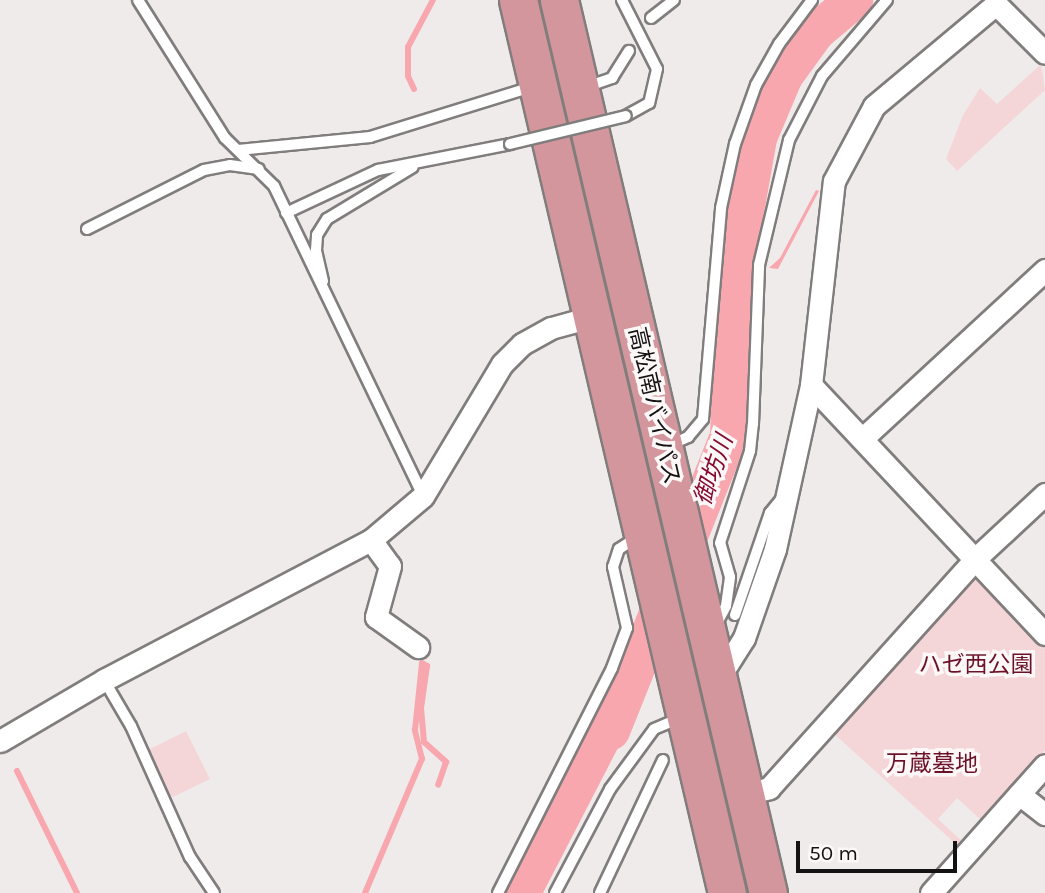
<!DOCTYPE html>
<html>
<head>
<meta charset="utf-8">
<style>
  body { margin:0 }
  #map { position:relative; width:1045px; height:893px; overflow:hidden; background:#f0ebeb; font-family:Karla,"Noto Sans JP",sans-serif }
  div>[style] { position:absolute }
  .green>* { inset:0; background:#f5d6d8 }
  .water>* { inset:0; background:#f8a7af }
  .stream>* { height:6px; margin:-3px; padding:0 3px; transform-origin:3px; border-radius:3px; background:#f8a7af }
  .river>* { height:38px; margin:-19px; padding:0 19px; transform-origin:19px; border-radius:19px; background:#f8a7af }
  .roads { filter:drop-shadow(2px 0 #817d7d) drop-shadow(-2px 0 #817d7d) drop-shadow(0 2px #817d7d) drop-shadow(0 -2px #817d7d) }
  .service>* { height:10px; margin:-5px; padding:0 5px; transform-origin:5px; border-radius:5px; background:#fff }
  .minor>* { height:21px; margin:-10.5px; padding:0 10.5px; transform-origin:10.5px; border-radius:10.5px; background:#fff }
  .trunk>* { height:37px; margin:-18.5px; padding:0 18.5px; transform-origin:18.5px; border-radius:18.5px; background:#d2969c }
  .bridges { filter:drop-shadow(2px 0 #817d7d) drop-shadow(-2px 0 #817d7d) drop-shadow(0 2px #817d7d) drop-shadow(0 -2px #817d7d) }
  .service-bridge>* { height:10px; margin:-5px; padding:0 5px; transform-origin:5px; border-radius:5px; background:#fff }
  span { translate:-50% -50%; white-space:nowrap; text-align:center; line-height:1.15; -webkit-text-stroke:7px #fdf8f8; paint-order:stroke }
  .street-label { font-size:23px; color:#141212 }
  .park-label { font-size:23px; color:#6b1228 }
  .water-label { font-size:24px; color:#850b30; font-style:italic }
  .scale { position:absolute; left:796px; top:841px; width:161px; height:32px; box-sizing:border-box; border:4px solid #141212; border-top:0; padding-left:9px; font-size:21px; line-height:24px; white-space:nowrap; color:#141212; -webkit-text-stroke:5px #fdf8f8; paint-order:stroke }
</style>
</head>
<body>
<div id="map">
  <div class="green">
    <i style="clip-path:polygon(1041px 64px,1045px 90px,957px 171px,946px 159px,963px 115px,980px 88px,997px 104px)"></i>
    <i style="clip-path:polygon(970px 579px,980px 579px,1045px 649px,1045px 750px,982px 821px,957px 798px,938px 819px,963px 842px,958px 846px,832px 732px)"></i>
    <i style="clip-path:polygon(186px 731px,210px 779px,173px 797px,168px 795px,148px 750px)"></i>
  </div>
  <div class="water">
    <i style="clip-path:polygon(816px 190px,819px 191px,778px 269px,769px 268px,780px 258px)"></i>
    <i style="clip-path:polygon(614px 675px,645px 691px,621px 742px,543px 893px,503px 893px)"></i>
  </div>
  <div class="stream">
    <i style="left:414px;top:89px;width:14px;rotate:-115deg"></i>
    <i style="left:408px;top:76px;width:29px;rotate:-90deg"></i>
    <i style="left:408px;top:47px;width:53px;rotate:-62deg"></i>
    <i style="left:422px;top:663px;width:6px;rotate:31deg"></i>
    <i style="left:427px;top:666px;width:42px;rotate:98.1deg"></i>
    <i style="left:421px;top:708px;width:34px;rotate:85deg"></i>
    <i style="left:424px;top:742px;width:30px;rotate:42deg"></i>
    <i style="left:446px;top:762px;width:24px;rotate:109deg"></i>
    <i style="left:17px;top:771px;width:136px;rotate:63.8deg"></i>
    <i style="left:365px;top:893px;width:146px;rotate:-67deg"></i>
    <i style="left:422px;top:759px;width:30px;rotate:-104deg"></i>
    <i style="left:415px;top:730px;width:67px;rotate:-84deg"></i>
  </div>
  <div class="river">
    <i style="left:611px;top:731px;width:318px;rotate:-68.2deg"></i>
    <i style="left:729px;top:436px;width:174px;rotate:-87.7deg"></i>
    <i style="left:736px;top:262px;width:126px;rotate:-79.9deg"></i>
    <i style="left:758px;top:138px;width:67px;rotate:-67.2deg"></i>
    <i style="left:784px;top:76px;width:54px;rotate:-54deg"></i>
    <i style="left:816px;top:32px;width:50px;rotate:-40.1deg"></i>
  </div>
  <div class="roads">
    <div class="service">
      <i style="left:138px;top:0;width:163px;rotate:57.8deg"></i>
      <i style="left:225px;top:138px;width:69px;rotate:44.4deg"></i>
      <i style="left:274px;top:186px;width:344px;rotate:64.3deg"></i>
      <i style="left:622px;top:0;width:77px;rotate:63.1deg"></i>
      <i style="left:657px;top:69px;width:35px;rotate:103deg"></i>
      <i style="left:649px;top:103px;width:26px;rotate:151deg"></i>
      <i style="left:651px;top:18px;width:29px;rotate:-38deg"></i>
      <i style="left:586px;top:87px;width:28px;rotate:-19deg"></i>
      <i style="left:612px;top:78px;width:32px;rotate:-58deg"></i>
      <i style="left:238px;top:150px;width:133px;rotate:-5.6deg"></i>
      <i style="left:370px;top:137px;width:170px;rotate:-17.2deg"></i>
      <i style="left:286px;top:213px;width:102px;rotate:-25.1deg"></i>
      <i style="left:378px;top:170px;width:135px;rotate:-11.1deg"></i>
      <i style="left:87px;top:229px;width:131px;rotate:-26.8deg"></i>
      <i style="left:204px;top:170px;width:26px;rotate:-11deg"></i>
      <i style="left:230px;top:165px;width:29px;rotate:8deg"></i>
      <i style="left:323px;top:281px;width:32px;rotate:-103deg"></i>
      <i style="left:316px;top:250px;width:15px;rotate:-86deg"></i>
      <i style="left:317px;top:235px;width:19px;rotate:-58deg"></i>
      <i style="left:327px;top:219px;width:100px;rotate:-31.2deg"></i>
      <i style="left:670px;top:445px;width:20px;rotate:-24deg"></i>
      <i style="left:688px;top:437px;width:23px;rotate:-50deg"></i>
      <i style="left:703px;top:419px;width:212px;rotate:-85.1deg"></i>
      <i style="left:721px;top:208px;width:66px;rotate:-77.7deg"></i>
      <i style="left:735px;top:144px;width:63px;rotate:-70.4deg"></i>
      <i style="left:756px;top:85px;width:47px;rotate:-60.7deg"></i>
      <i style="left:779px;top:44px;width:55px;rotate:-53.1deg"></i>
      <i style="left:735px;top:615px;width:108px;rotate:-71.1deg"></i>
      <i style="left:770px;top:513px;width:19px;rotate:-51deg"></i>
      <i style="left:716px;top:625px;width:21px;rotate:-62deg"></i>
      <i style="left:726px;top:606px;width:29px;rotate:-82deg"></i>
      <i style="left:730px;top:577px;width:35px;rotate:-106deg"></i>
      <i style="left:720px;top:543px;width:97px;rotate:-71.9deg"></i>
      <i style="left:750px;top:451px;width:27px;rotate:-84deg"></i>
      <i style="left:753px;top:424px;width:159px;rotate:-87.8deg"></i>
      <i style="left:759px;top:265px;width:129px;rotate:-76.5deg"></i>
      <i style="left:789px;top:140px;width:72px;rotate:-62.7deg"></i>
      <i style="left:822px;top:76px;width:100px;rotate:-49.5deg"></i>
      <i style="left:104px;top:680px;width:53px;rotate:59.6deg"></i>
      <i style="left:131px;top:726px;width:144px;rotate:65.8deg"></i>
      <i style="left:190px;top:857px;width:43px;rotate:56.3deg"></i>
      <i style="left:498px;top:893px;width:252px;rotate:-63.1deg"></i>
      <i style="left:612px;top:668px;width:43px;rotate:-69.4deg"></i>
      <i style="left:627px;top:628px;width:63px;rotate:-102.9deg"></i>
      <i style="left:613px;top:567px;width:19px;rotate:-72deg"></i>
      <i style="left:619px;top:549px;width:24px;rotate:-33deg"></i>
      <i style="left:555px;top:893px;width:118px;rotate:-62.1deg"></i>
      <i style="left:610px;top:789px;width:74px;rotate:-53.7deg"></i>
      <i style="left:654px;top:729px;width:28px;rotate:-23deg"></i>
      <i style="left:600px;top:893px;width:147px;rotate:-64.7deg"></i>
    </div>
    <div class="minor">
      <i style="left:811px;top:385px;width:342px;rotate:46.8deg"></i>
      <i style="left:863px;top:438px;width:248px;rotate:-42.7deg"></i>
      <i style="left:371px;top:540px;width:32px;rotate:54deg"></i>
      <i style="left:390px;top:566px;width:53px;rotate:105.4deg"></i>
      <i style="left:376px;top:617px;width:52px;rotate:35.5deg"></i>
      <i style="left:720px;top:676px;width:45px;rotate:-57.7deg"></i>
      <i style="left:744px;top:638px;width:94px;rotate:-70.8deg"></i>
      <i style="left:775px;top:549px;width:168px;rotate:-77.6deg"></i>
      <i style="left:811px;top:385px;width:205px;rotate:-83.6deg"></i>
      <i style="left:834px;top:181px;width:85px;rotate:-61.9deg"></i>
      <i style="left:874px;top:106px;width:159px;rotate:-39.9deg"></i>
      <i style="left:996px;top:4px;width:69px;rotate:45deg"></i>
      <i style="left:0;top:741px;width:121px;rotate:-30.4deg"></i>
      <i style="left:104px;top:680px;width:301px;rotate:-27.7deg"></i>
      <i style="left:371px;top:540px;width:68px;rotate:-40.2deg"></i>
      <i style="left:423px;top:496px;width:154px;rotate:-59.1deg"></i>
      <i style="left:502px;top:364px;width:28px;rotate:-45deg"></i>
      <i style="left:522px;top:344px;width:33px;rotate:-29deg"></i>
      <i style="left:551px;top:328px;width:41px;rotate:-15.4deg"></i>
      <i style="left:744px;top:794px;width:26px;rotate:-13deg"></i>
      <i style="left:769px;top:788px;width:308px;rotate:-48deg"></i>
      <i style="left:975px;top:559px;width:96px;rotate:-42.9deg"></i>
      <i style="left:1019px;top:794px;width:33px;rotate:38deg"></i>
      <i style="left:931px;top:893px;width:171px;rotate:-48.3deg"></i>
    </div>
    <div class="trunk">
      <i style="left:518px;top:0;width:917px;rotate:76.83deg"></i>
      <i style="left:559px;top:0;width:917px;rotate:76.83deg"></i>
    </div>
  </div>
  <div class="bridges">
    <div class="service-bridge">
      <i style="left:510px;top:144px;width:119px;rotate:-13.6deg"></i>
    </div>
  </div>
  <div class="street-label">
    <span style="left:654px;top:406px;rotate:77deg">高松南バイパス</span>
  </div>
  <div class="park-label">
    <span style="left:976px;top:665px">ハゼ西公園</span>
    <span style="left:932px;top:764px">万蔵墓地</span>
  </div>
  <div class="water-label">
    <span style="left:714px;top:470px;rotate:-71deg">御坊川</span>
  </div>
  <div class="scale">50 m</div>
</div>
</body>
</html>
